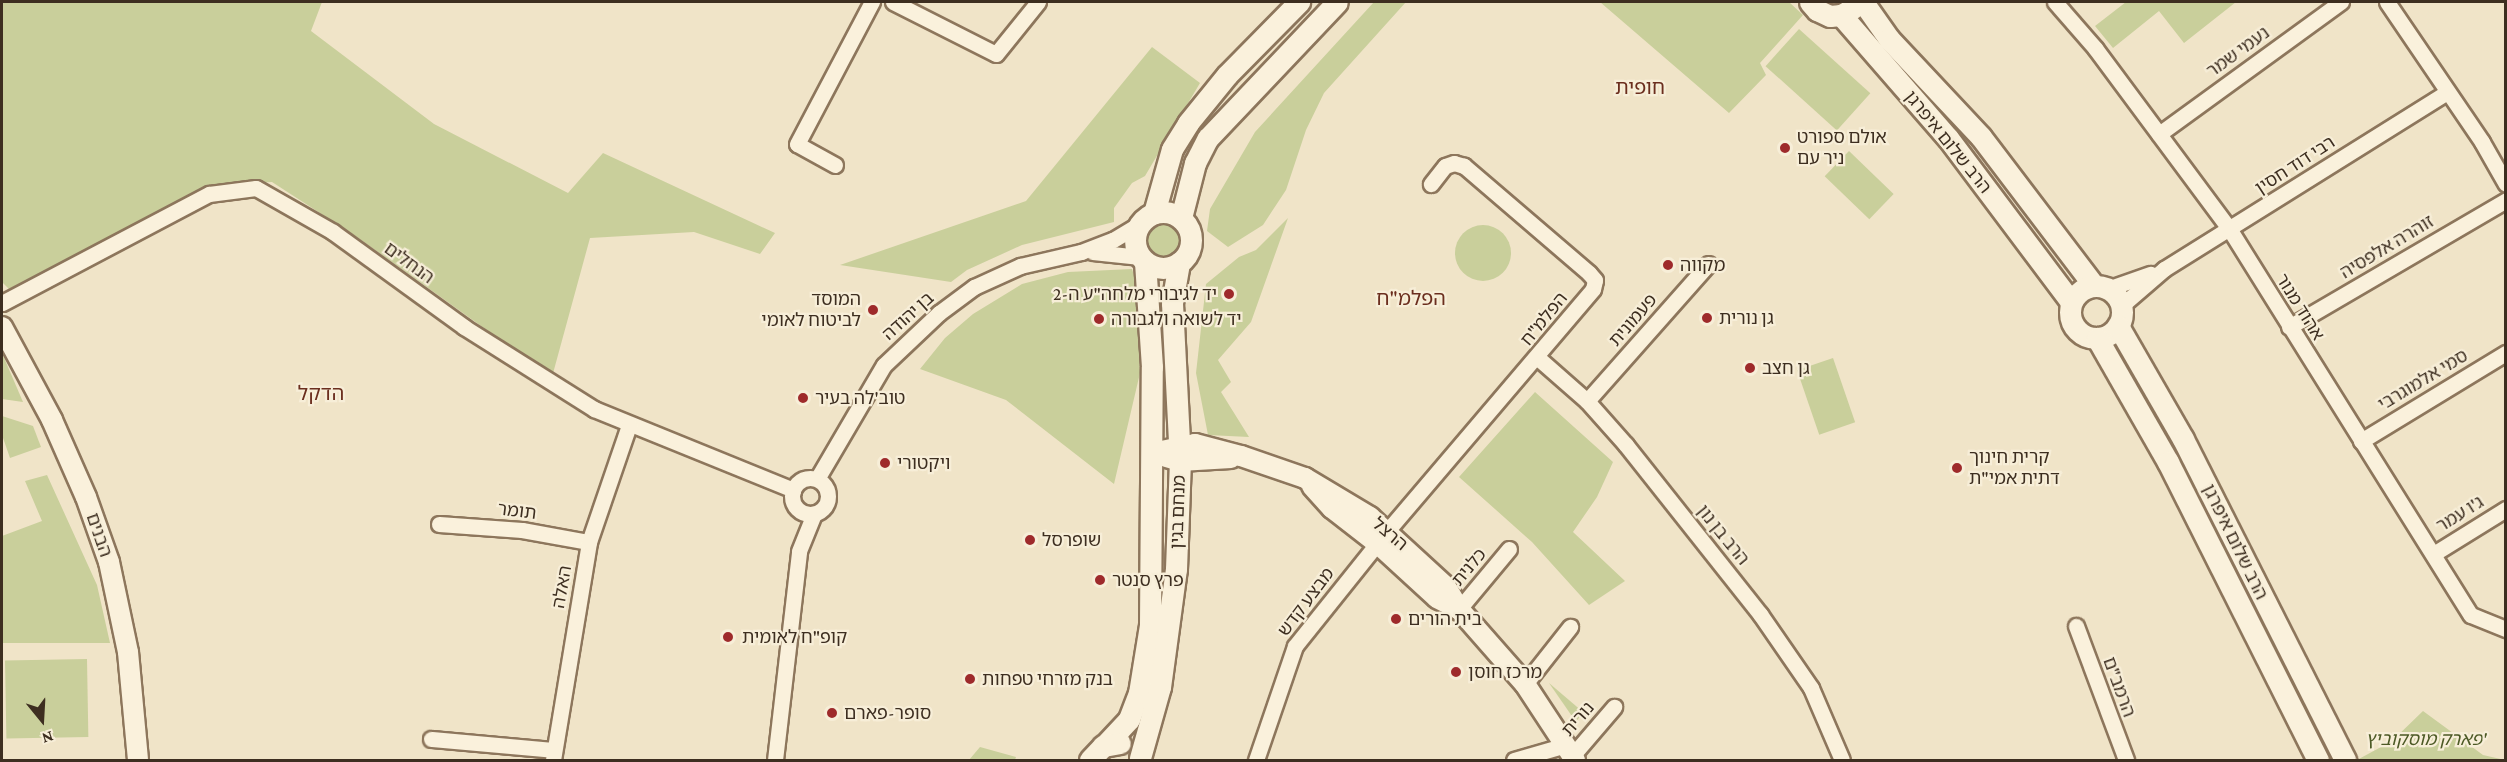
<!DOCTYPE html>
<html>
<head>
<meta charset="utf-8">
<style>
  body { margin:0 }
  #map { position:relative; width:2507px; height:762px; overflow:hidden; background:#f0e4c8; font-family:"Crimson Pro","Noto Sans Hebrew",serif }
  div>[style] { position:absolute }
  .green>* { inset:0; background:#c9cf9b; transform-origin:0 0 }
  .round { border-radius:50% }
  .roads { filter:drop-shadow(2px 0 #8d765c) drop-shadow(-2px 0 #8d765c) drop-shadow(0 2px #8d765c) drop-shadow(0 -2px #8d765c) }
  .minor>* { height:15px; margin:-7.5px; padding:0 7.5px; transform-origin:7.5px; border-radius:7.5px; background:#faf1dc }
  .minor>.ring { margin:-7.5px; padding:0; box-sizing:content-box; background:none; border:15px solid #faf1dc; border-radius:50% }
  .tertiary>* { height:20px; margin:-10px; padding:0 10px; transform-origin:10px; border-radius:10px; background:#faf1dc }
  .secondary>* { height:21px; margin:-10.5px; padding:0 10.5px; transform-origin:10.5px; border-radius:10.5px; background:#faf1dc }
  .secondary>.ring { margin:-10.5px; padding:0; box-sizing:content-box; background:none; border:21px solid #faf1dc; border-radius:50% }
  .dots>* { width:16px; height:16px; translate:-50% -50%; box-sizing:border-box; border:3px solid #f7eed8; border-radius:50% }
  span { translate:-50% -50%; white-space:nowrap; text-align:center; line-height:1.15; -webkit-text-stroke:4.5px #f7eed8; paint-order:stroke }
  .street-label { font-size:18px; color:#3d2e20 }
  .poi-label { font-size:18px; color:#3d2e20 }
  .left { translate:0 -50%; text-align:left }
  .right { translate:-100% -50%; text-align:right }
  .park-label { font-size:18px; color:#4d5a26; font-style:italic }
  .neighbourhood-label { font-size:20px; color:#6b2e1e }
  .frame { position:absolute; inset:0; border:3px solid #3d2e20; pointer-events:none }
  .north { position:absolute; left:12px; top:690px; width:60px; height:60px; -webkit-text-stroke:4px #f7eed8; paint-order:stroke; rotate:162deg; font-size:16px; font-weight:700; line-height:24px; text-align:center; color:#3d2e20 }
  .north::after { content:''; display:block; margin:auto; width:21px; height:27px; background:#3d2e20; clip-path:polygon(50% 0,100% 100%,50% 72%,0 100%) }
</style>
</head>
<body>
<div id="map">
  <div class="green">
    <i style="clip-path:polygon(2px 2px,322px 2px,311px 31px,434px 124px,568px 193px,603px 153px,775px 233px,760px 254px,694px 232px,590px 238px,552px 377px,357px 237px,272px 182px,206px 186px,9px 289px,2px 282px)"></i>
    <i style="clip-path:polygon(1374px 2px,1406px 2px,1324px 93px,1306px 130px,1286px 190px,1263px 225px,1228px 247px,1207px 231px,1210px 209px,1255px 132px)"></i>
    <i style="clip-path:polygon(1600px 2px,1789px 2px,1803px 15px,1760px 63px,1766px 75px,1729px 113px)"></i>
    <i style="clip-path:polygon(2126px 2px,2236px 2px,2184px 43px,2159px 11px,2113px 48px,2095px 26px)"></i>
    <i style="left:1799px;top:29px;width:96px;height:50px;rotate:42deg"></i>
    <i style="clip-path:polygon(1152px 47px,1200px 83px,1145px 176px,1132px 183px,1114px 208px,1114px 222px,1022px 245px,967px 270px,951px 282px,840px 265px,1026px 201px)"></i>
    <i style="left:1849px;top:151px;width:62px;height:35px;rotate:44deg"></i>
    <i style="clip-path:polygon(1288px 218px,1251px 322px,1218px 360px,1231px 382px,1221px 392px,1249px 437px,1208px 435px,1196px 373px,1206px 284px,1239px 257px,1256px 250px)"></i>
    <i class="round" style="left:1143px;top:223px;width:38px;height:38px"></i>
    <i class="round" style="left:1455px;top:225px;width:56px;height:56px"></i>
    <i style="clip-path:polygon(1132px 269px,1138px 288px,1140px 373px,1114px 484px,1006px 400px,920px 369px,945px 338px,973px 314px,1022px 284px,1068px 272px)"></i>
    <i style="clip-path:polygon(2px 353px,23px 402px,2px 399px)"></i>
    <i style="left:1833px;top:358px;width:68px;height:38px;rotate:71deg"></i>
    <i style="clip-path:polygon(1535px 392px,1613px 462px,1597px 497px,1573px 532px,1625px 581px,1589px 605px,1532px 542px,1459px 477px)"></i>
    <i style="clip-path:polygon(2px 416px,33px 426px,41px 447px,10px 458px,2px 435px)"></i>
    <i style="clip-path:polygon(47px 475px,97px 585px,110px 643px,2px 643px,2px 536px,42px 521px,25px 481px)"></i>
    <i style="left:87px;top:659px;width:78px;height:82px;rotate:89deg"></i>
    <i style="clip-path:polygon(1549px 683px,1583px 712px,1576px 722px)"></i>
    <i style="clip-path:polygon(2423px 711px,2483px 755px,2505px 760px,2357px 760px,2392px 741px)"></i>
    <i style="clip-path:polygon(980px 747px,1016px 757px,1015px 760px,969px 760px)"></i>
  </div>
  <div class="roads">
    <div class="minor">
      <i style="left:893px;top:2px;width:115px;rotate:26.8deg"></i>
      <i style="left:996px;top:54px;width:67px;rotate:-51.1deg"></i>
      <i style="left:2055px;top:2px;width:61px;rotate:49deg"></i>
      <i style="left:2095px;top:48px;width:227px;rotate:53.4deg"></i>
      <i style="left:2230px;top:230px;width:454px;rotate:58deg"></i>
      <i style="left:2471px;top:615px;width:38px;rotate:22deg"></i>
      <i style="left:2387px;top:2px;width:169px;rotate:55.8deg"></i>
      <i style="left:2482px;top:142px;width:48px;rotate:60.3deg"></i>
      <i style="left:2159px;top:134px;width:225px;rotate:-36deg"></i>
      <i style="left:835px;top:165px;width:43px;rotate:-151.1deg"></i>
      <i style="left:797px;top:144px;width:161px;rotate:-62.2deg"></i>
      <i style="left:1093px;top:252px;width:47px;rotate:6.1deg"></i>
      <i style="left:2107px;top:289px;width:46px;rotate:-19.2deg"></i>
      <i style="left:2px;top:303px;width:234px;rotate:-27.8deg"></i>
      <i style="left:209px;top:194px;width:47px;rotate:-7.3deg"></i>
      <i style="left:256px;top:188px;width:89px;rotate:29.7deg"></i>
      <i style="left:333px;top:232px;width:162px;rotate:35.9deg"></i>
      <i style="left:464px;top:327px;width:154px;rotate:32.2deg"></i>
      <i style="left:594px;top:409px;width:215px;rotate:22.1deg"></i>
      <i style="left:2121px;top:306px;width:57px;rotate:-40.7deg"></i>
      <i style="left:2164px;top:269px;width:334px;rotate:-32deg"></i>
      <i style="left:2289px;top:327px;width:251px;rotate:-30.3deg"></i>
      <i style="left:1538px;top:358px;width:65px;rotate:41.3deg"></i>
      <i style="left:1587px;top:401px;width:59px;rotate:48.4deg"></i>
      <i style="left:1626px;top:445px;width:216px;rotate:51.6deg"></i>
      <i style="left:1760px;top:614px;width:90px;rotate:55.4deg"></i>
      <i style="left:1811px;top:688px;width:78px;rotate:66.7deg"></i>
      <i style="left:1587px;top:401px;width:183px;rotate:-48.5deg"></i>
      <i style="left:2361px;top:441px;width:170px;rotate:-31.3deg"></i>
      <i class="ring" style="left:792px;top:478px;width:21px;height:21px"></i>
      <i style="left:817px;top:479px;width:132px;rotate:-59.6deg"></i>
      <i style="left:884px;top:365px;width:76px;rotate:-43.4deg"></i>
      <i style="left:939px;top:313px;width:44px;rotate:-36.6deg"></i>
      <i style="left:974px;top:287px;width:51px;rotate:-24.5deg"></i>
      <i style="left:1020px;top:266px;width:63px;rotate:-12.9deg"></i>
      <i style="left:1081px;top:252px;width:34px;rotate:-21deg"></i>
      <i style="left:1113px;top:240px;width:31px;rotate:-31deg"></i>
      <i style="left:439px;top:524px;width:83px;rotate:4.1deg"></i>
      <i style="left:522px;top:530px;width:68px;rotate:10.2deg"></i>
      <i style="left:2435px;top:553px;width:84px;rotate:-31.8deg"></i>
      <i style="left:1459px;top:609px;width:78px;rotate:-50.2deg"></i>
      <i style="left:2076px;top:626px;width:143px;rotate:69.5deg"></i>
      <i style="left:1525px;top:684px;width:73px;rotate:-51.7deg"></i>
      <i style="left:431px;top:739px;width:123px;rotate:5.1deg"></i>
      <i style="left:1572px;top:756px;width:65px;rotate:-49.4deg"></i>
      <i style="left:553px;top:760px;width:221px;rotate:-80.6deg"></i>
      <i style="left:589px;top:542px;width:124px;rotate:-71.1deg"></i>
      <i style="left:775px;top:760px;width:210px;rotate:-83.4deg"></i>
      <i style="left:799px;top:551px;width:40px;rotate:-68deg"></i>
      <i style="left:1256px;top:760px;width:120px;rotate:-71.1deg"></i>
      <i style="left:1295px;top:646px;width:149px;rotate:-51.3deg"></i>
      <i style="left:1388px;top:530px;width:316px;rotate:-49.6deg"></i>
      <i style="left:1593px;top:289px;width:9px;rotate:-77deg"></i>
      <i style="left:1595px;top:280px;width:9px;rotate:-131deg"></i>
      <i style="left:1589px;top:273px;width:165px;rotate:-139.4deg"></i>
      <i style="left:1464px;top:166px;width:10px;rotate:-163deg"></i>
      <i style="left:1454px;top:163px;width:9px;rotate:162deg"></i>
      <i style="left:1445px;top:166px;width:23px;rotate:128deg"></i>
      <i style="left:1514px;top:760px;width:54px;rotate:-16.1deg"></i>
    </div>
    <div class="tertiary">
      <i style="left:2px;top:327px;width:106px;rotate:61.7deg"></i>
      <i style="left:52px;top:420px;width:84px;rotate:66.2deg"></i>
      <i style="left:86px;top:497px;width:69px;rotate:70.5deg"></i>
      <i style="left:109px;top:562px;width:92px;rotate:78.1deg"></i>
      <i style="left:128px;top:652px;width:108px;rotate:84.7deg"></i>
      <i style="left:1152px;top:453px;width:44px;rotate:-11.8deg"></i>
      <i style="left:1195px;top:444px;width:48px;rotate:14.6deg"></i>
      <i style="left:1241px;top:456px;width:68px;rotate:19deg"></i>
      <i style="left:1305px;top:478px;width:76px;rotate:31deg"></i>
      <i style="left:1370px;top:517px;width:103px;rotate:42.6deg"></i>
      <i style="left:1446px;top:587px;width:26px;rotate:59deg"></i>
      <i style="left:1459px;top:609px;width:100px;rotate:48.7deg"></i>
      <i style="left:1525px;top:684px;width:91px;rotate:56.7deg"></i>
      <i style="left:1166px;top:457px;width:15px;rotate:16deg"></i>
      <i style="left:1180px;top:461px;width:51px;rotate:-3.4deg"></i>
      <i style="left:1312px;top:486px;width:30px;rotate:48deg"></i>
      <i style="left:1332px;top:508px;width:57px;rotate:37.9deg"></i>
      <i style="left:1377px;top:543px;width:81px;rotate:42.5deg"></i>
      <i style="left:1437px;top:598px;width:25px;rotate:27deg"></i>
    </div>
    <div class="secondary">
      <i style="left:1810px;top:2px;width:11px;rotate:49deg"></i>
      <i style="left:1817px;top:10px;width:14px;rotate:25deg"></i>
      <i style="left:1830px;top:16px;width:11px;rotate:-5deg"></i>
      <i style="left:1841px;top:15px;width:14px;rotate:-30deg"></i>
      <i style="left:1863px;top:2px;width:45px;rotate:54.9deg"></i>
      <i style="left:1889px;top:39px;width:134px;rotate:46.8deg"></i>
      <i style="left:1981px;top:137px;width:187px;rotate:52.8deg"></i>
      <i style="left:1841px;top:15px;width:163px;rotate:49deg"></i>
      <i style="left:1948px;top:138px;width:205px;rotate:53.1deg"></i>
      <i class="ring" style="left:1135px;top:212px;width:35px;height:35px"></i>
      <i style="left:1154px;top:213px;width:66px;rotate:-74.3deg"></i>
      <i style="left:1172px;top:149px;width:31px;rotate:-58deg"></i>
      <i style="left:1188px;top:123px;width:62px;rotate:-50.9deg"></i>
      <i style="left:1227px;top:75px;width:103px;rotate:-45.4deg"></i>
      <i style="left:1181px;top:218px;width:57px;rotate:-75.7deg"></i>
      <i style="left:1195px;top:163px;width:28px;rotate:-63deg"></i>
      <i style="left:1208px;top:138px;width:187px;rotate:-46.5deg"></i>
      <i class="ring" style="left:2070px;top:286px;width:31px;height:31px"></i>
      <i style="left:2118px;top:326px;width:130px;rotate:60.1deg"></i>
      <i style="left:2183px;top:439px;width:360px;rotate:63.2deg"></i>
      <i style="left:2097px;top:338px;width:143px;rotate:60.2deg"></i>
      <i style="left:2168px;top:462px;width:334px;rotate:63.3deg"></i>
      <i style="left:1106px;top:744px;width:34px;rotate:-47deg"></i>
      <i style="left:1129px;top:719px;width:28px;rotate:-69deg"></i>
      <i style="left:1139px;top:693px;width:69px;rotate:-80.8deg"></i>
      <i style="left:1150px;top:625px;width:258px;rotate:-89.6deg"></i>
      <i style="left:1152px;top:367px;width:105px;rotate:-93.8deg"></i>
      <i style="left:1140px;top:758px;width:74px;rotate:-74.3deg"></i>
      <i style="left:1160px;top:687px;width:119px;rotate:-82.3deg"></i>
      <i style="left:1176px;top:569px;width:108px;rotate:-87.9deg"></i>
      <i style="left:1180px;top:461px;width:158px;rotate:-92.9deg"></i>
      <i style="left:1172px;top:303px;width:41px;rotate:-80.1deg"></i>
      <i style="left:1090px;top:760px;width:19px;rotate:-47deg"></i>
      <i style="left:1103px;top:746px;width:17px;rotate:-10deg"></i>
    </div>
  </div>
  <div class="dots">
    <i style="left:1785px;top:148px;background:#9e2a2b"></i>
    <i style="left:1668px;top:265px;background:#9e2a2b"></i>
    <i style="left:1229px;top:294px;background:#9e2a2b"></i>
    <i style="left:873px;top:310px;background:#9e2a2b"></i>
    <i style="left:1707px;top:318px;background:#9e2a2b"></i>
    <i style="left:1099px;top:319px;background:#9e2a2b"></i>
    <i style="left:1750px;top:368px;background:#9e2a2b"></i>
    <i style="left:803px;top:398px;background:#9e2a2b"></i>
    <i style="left:885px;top:463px;background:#9e2a2b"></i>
    <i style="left:1957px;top:468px;background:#9e2a2b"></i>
    <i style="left:1030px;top:540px;background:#9e2a2b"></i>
    <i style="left:1100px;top:580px;background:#9e2a2b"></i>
    <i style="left:1396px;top:619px;background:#9e2a2b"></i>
    <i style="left:728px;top:637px;background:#9e2a2b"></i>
    <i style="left:1456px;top:672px;background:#9e2a2b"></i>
    <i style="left:970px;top:679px;background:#9e2a2b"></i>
    <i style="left:832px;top:713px;background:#9e2a2b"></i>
  </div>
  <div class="street-label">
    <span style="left:2238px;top:52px;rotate:-36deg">נעמי שמר</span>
    <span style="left:1948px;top:142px;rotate:51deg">הרב שלום איפרגן</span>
    <span style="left:2295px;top:165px;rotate:-33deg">רבי דוד חסין</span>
    <span style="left:2387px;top:247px;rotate:-31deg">זוהרה אלפסיה</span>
    <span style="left:409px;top:263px;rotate:36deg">הנחלים</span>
    <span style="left:2300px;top:307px;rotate:58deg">אהוד מנור</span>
    <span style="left:908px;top:316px;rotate:-42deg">בן יהודה</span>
    <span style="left:1544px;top:319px;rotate:-51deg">הפלמ"ח</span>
    <span style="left:1633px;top:320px;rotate:-49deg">פעמונית</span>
    <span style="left:2423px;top:380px;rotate:-31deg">סמי אלמוגרבי</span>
    <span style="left:517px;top:511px;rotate:7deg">תומר</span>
    <span style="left:1178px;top:512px;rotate:-88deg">מנחם בגין</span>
    <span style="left:2460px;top:514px;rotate:-32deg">ג'ו עמר</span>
    <span style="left:1390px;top:534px;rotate:40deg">הרצל</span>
    <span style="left:99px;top:535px;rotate:71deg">הבנים</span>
    <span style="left:1723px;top:535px;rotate:51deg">הרב בן נון</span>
    <span style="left:2235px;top:542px;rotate:64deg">הרב שלום איפרגן</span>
    <span style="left:1469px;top:567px;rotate:-50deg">כלנית</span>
    <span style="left:562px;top:587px;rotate:-80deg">האלה</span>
    <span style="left:1306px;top:602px;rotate:-53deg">מבצע קדש</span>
    <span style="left:2119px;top:687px;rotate:70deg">הרמב"ם</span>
    <span style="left:1578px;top:719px;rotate:-49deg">נורית</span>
  </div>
  <div class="poi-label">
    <span class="left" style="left:1797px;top:148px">אולם ספורט<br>ניר עם</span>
    <span class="left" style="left:1680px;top:265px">מקווה</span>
    <span class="right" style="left:1217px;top:294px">יד לגיבורי מלחה"ע ה-2</span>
    <span class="right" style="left:861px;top:310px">המוסד<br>לביטוח לאומי</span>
    <span class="left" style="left:1719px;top:318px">גן נורית</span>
    <span class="left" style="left:1111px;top:319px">יד לשואה ולגבורה</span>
    <span class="left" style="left:1762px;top:368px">גן חצב</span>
    <span class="left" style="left:815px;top:398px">טוב'לה בעיר</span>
    <span class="left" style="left:1969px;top:468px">קרית חינוך<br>דתית אמי"ת</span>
    <span class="left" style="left:897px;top:463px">ויקטורי</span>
    <span class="left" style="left:1042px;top:540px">שופרסל</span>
    <span class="left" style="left:1112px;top:580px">פרץ סנטר</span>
    <span class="left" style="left:1408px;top:619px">בית הורים</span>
    <span class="left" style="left:742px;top:637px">קופ"ח לאומית</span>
    <span class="left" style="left:1468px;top:672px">מרכז חוסן</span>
    <span class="left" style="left:982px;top:679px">בנק מזרחי טפחות</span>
    <span class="left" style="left:844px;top:713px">סופר-פארם</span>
  </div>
  <div class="park-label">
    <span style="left:2426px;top:739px">פארק מוסקוביץ'</span>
  </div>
  <div class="neighbourhood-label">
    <span style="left:1640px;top:87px">חופית</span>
    <span style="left:1411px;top:298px">הפלמ"ח</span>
    <span style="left:321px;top:393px">הדקל</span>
  </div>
  <div class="frame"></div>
  <div class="north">N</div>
</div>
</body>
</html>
